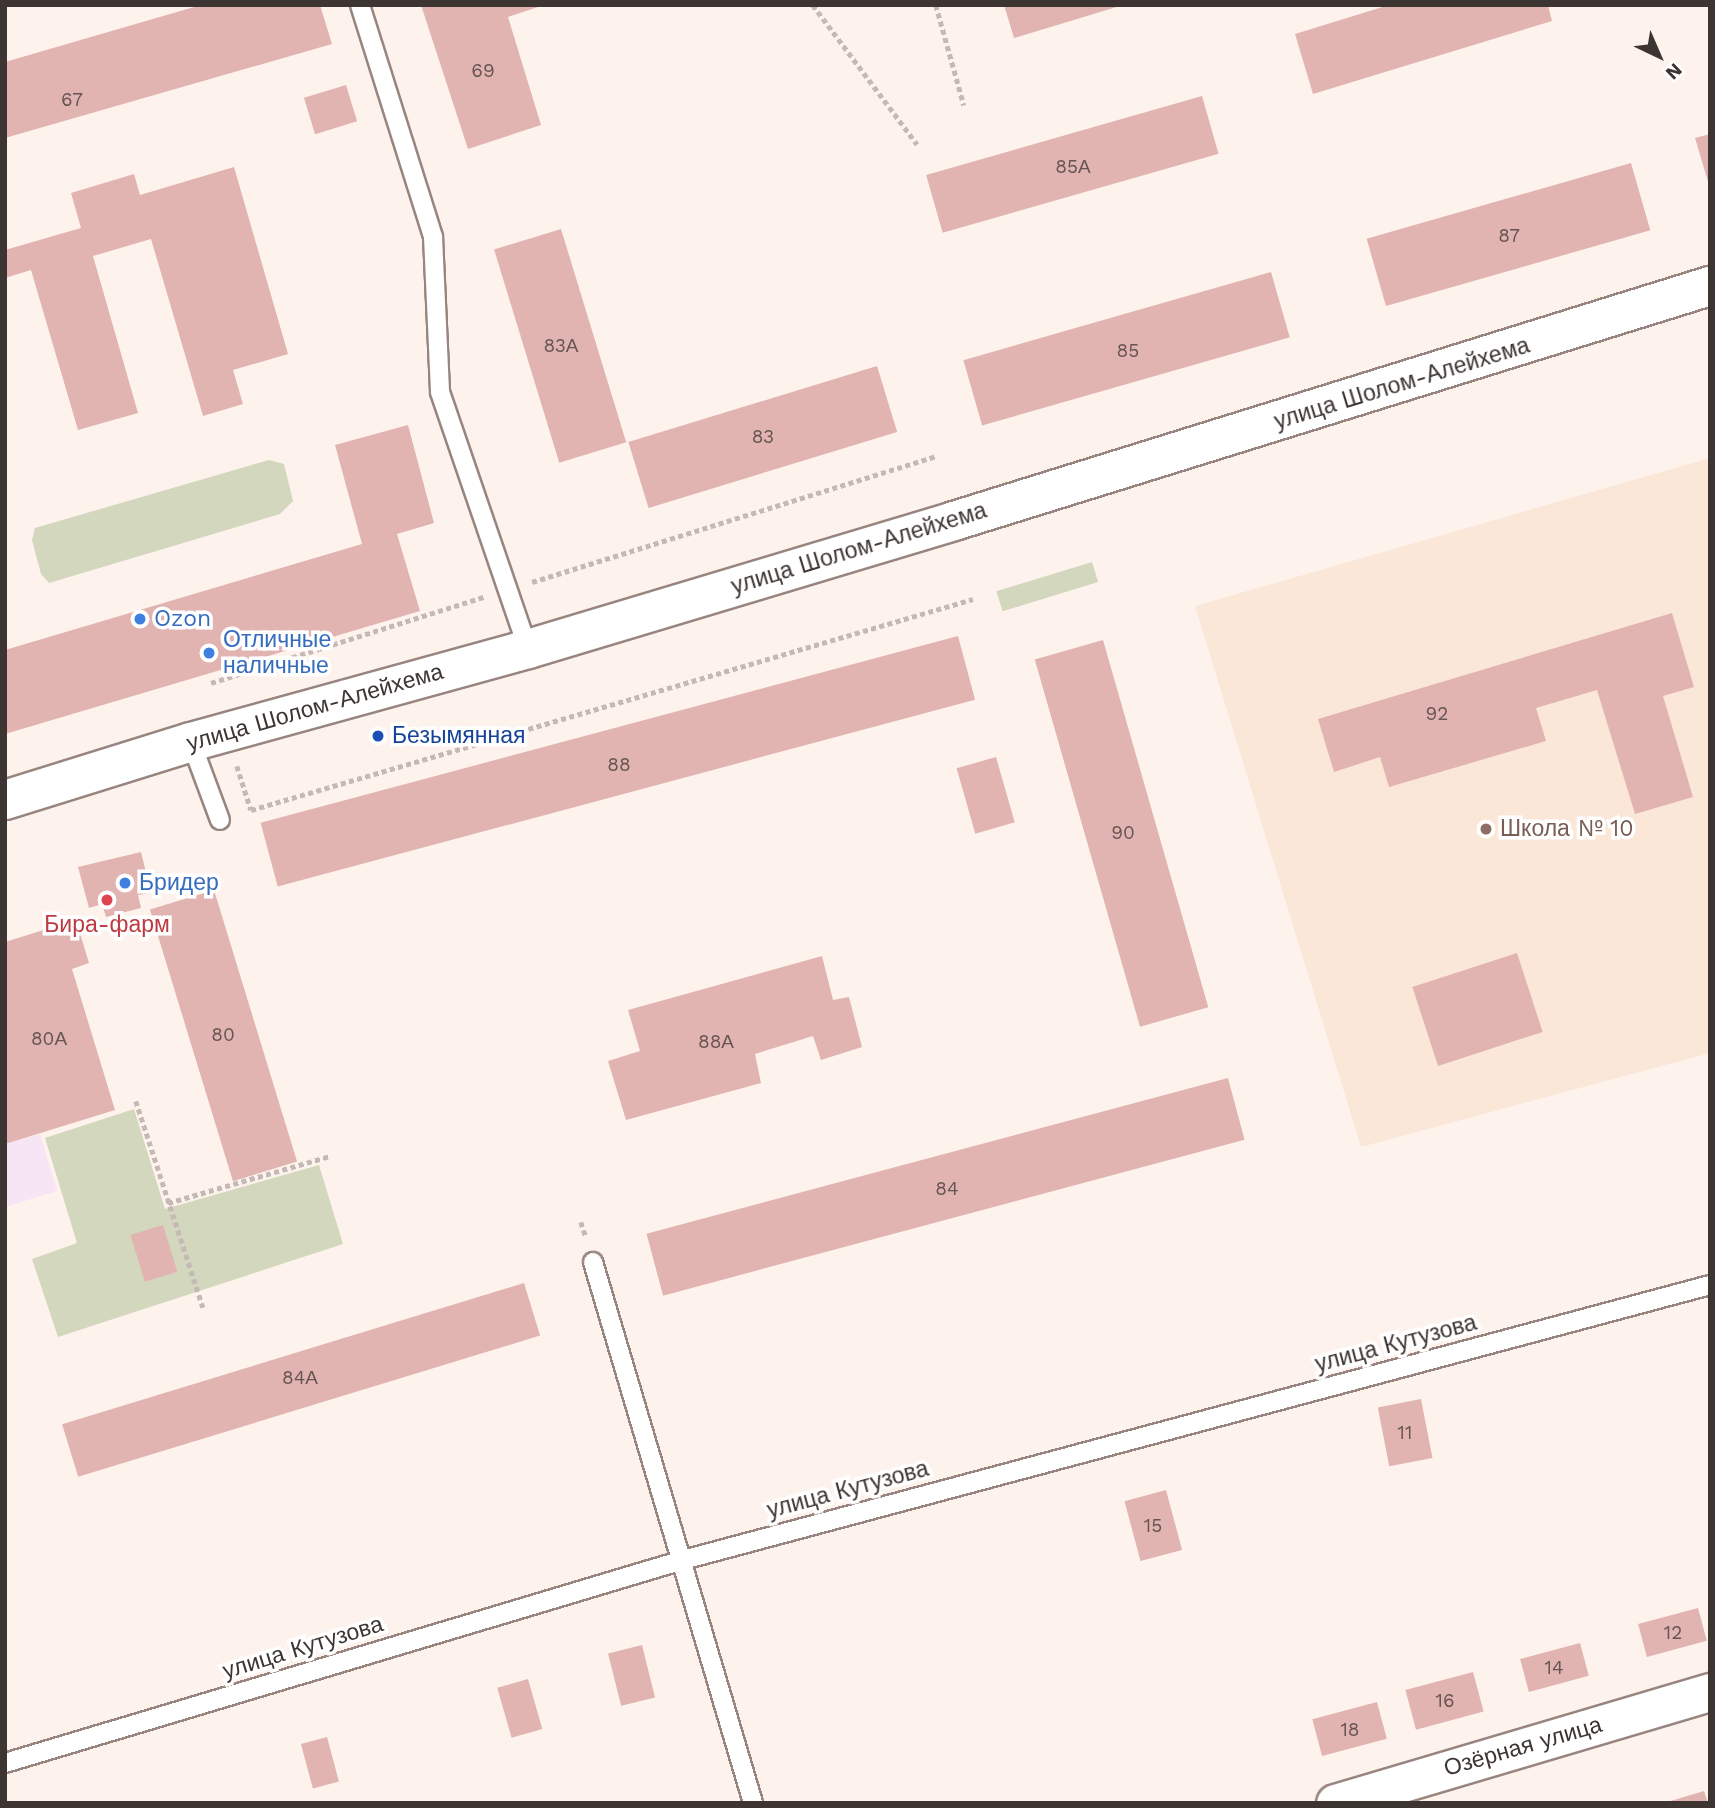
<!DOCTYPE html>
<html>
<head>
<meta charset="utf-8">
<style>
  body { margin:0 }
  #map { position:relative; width:1715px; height:1808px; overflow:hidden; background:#fef2ed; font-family:"Work Sans",sans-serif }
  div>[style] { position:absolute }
  .industrial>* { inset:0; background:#f7e4f4 }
  .education>* { inset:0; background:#fae7d7 }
  .green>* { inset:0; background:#d2d7bd; transform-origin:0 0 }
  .building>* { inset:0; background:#e1b4b1; transform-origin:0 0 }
  .path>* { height:4.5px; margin-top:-2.25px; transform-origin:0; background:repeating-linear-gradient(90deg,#c4b9b5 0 5px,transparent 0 8.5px) }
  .roads { filter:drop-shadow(2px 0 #98857f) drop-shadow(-2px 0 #98857f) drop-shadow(0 2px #98857f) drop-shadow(0 -2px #98857f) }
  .service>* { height:18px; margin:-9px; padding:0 9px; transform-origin:9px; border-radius:9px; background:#fff }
  .minor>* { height:37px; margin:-18.5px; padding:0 18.5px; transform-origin:18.5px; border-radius:18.5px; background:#fff }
  .primary>* { height:38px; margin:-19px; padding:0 19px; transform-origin:19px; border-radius:19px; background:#fff }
  .dots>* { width:19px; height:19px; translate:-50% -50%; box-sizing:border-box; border:4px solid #fff; border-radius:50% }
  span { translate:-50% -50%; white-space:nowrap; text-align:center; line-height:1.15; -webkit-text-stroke:7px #fff; paint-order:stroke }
  .number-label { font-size:19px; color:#665552 }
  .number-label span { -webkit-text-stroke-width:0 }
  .street-label { font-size:23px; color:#3d3532 }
  .shop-label { font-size:23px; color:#366cbe }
  .left { translate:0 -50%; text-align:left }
  .transit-label { font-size:23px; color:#164399 }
  .education-label { font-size:23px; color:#785e54 }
  .health-label { font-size:23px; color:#be3a42 }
  .frame { position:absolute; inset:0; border:7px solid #3d3532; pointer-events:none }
  .north { position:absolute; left:1624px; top:21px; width:70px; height:70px; -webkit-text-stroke:5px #fff; paint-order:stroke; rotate:136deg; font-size:19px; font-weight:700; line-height:28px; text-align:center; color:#3d3532 }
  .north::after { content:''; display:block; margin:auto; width:24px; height:32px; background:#3d3532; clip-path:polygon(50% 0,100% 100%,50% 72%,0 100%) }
</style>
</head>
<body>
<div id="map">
  <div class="industrial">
    <i style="clip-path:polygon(40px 1134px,57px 1191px,5px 1207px,5px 1144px)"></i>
  </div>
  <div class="education">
    <i style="clip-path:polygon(1710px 458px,1710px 1053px,1361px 1147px,1195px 606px)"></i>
  </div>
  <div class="green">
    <i style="clip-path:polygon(269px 460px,284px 464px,293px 501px,280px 514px,49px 583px,41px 574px,32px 540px,35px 528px)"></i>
    <i style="left:1092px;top:562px;width:21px;height:100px;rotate:73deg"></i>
    <i style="clip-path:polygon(134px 1109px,165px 1209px,319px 1165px,343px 1244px,58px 1337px,32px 1259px,77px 1243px,45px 1138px)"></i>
  </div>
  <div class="building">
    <i style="clip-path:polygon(201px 5px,320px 5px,332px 44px,5px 138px,5px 62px)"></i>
    <i style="clip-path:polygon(421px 5px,544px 5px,508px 17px,541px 125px,468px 149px)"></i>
    <i style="clip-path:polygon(1004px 5px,1120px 5px,1120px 6px,1014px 38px)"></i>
    <i style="clip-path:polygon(1389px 5px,1548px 5px,1552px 21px,1313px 94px,1295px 34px)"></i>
    <i style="left:346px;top:85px;width:38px;height:44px;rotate:73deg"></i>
    <i style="left:1202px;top:96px;width:60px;height:287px;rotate:74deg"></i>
    <i style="clip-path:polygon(1710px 134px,1710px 185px,1709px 185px,1695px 138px)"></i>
    <i style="left:1631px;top:163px;width:70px;height:275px;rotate:74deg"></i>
    <i style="clip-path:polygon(234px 167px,288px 354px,233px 370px,243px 404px,203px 416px,151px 239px,93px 256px,138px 413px,78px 430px,31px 270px,5px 278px,5px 250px,81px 228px,71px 193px,134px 174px,140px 195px)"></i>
    <i style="left:561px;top:229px;width:223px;height:70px;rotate:73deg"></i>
    <i style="left:1271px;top:272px;width:68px;height:320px;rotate:74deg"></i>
    <i style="left:877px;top:366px;width:69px;height:260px;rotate:73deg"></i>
    <i style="clip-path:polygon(408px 425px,434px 523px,397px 534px,420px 611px,5px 734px,5px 650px,362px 544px,335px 445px)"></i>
    <i style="clip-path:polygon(1672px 613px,1694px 687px,1663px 696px,1693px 797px,1635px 814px,1597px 690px,1536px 708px,1546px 741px,1389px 787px,1380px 757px,1334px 772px,1318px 719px)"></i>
    <i style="left:958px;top:636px;width:66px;height:722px;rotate:75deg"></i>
    <i style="left:1103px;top:640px;width:382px;height:71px;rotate:74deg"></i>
    <i style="left:996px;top:757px;width:68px;height:41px;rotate:74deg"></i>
    <i style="clip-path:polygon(141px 852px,151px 893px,138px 895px,141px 908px,106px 917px,102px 904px,89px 908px,78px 867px)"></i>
    <i style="left:214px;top:890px;width:284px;height:67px;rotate:73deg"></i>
    <i style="clip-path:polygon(76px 920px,89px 963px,72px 969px,115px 1110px,5px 1144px,5px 942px)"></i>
    <i style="left:1517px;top:953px;width:83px;height:110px;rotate:72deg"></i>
    <i style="clip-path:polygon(822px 956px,833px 1000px,849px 997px,862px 1047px,821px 1060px,813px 1036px,755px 1054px,761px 1083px,626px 1120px,608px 1061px,640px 1051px,628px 1010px)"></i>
    <i style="left:1228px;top:1078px;width:64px;height:602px;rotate:75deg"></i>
    <i style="left:163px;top:1225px;width:49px;height:34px;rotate:73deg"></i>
    <i style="left:524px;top:1283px;width:55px;height:483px;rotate:73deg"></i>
    <i style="left:1421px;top:1399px;width:60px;height:44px;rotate:79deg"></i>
    <i style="left:1166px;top:1490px;width:62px;height:43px;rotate:75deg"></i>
    <i style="left:1698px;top:1608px;width:34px;height:62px;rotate:75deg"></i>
    <i style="left:1580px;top:1643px;width:34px;height:62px;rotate:75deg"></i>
    <i style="left:642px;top:1645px;width:54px;height:35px;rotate:76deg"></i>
    <i style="left:1473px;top:1672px;width:41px;height:70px;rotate:75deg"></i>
    <i style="left:528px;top:1679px;width:52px;height:32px;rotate:74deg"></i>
    <i style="left:1377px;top:1702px;width:38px;height:67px;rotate:75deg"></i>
    <i style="left:327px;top:1737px;width:46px;height:27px;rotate:75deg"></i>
    <i style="clip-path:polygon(1704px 1791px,1708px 1803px,1667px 1803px,1667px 1802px)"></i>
  </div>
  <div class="path">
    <i style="left:813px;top:5px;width:174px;rotate:53.2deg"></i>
    <i style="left:936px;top:5px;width:104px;rotate:74.4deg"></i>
    <i style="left:532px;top:582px;width:423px;rotate:-17.3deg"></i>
    <i style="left:211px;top:683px;width:286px;rotate:-17.5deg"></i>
    <i style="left:237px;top:766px;width:46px;rotate:72.3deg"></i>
    <i style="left:251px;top:810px;width:752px;rotate:-16.29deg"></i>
    <i style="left:136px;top:1101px;width:217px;rotate:72deg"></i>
    <i style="left:168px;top:1203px;width:169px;rotate:-16.2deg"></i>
    <i style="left:581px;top:1222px;width:16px;rotate:72deg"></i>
  </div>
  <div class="roads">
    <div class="service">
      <i style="left:360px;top:5px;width:243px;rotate:72.5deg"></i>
      <i style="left:433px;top:237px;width:155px;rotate:87.4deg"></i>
      <i style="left:440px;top:392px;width:272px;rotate:71.1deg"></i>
      <i style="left:191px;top:742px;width:83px;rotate:69.6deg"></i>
      <i style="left:593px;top:1262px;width:564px;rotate:73.52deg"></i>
      <i style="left:5px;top:1763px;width:708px;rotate:-16.67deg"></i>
      <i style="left:683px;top:1560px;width:1063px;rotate:-14.99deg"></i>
    </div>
    <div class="minor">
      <i style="left:1335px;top:1803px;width:391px;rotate:-16.5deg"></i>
    </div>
    <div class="primary">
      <i style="left:5px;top:800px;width:195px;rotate:-17.3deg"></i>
      <i style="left:191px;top:742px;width:350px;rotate:-15.4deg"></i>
      <i style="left:528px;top:649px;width:445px;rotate:-16.7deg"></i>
      <i style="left:954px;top:521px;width:792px;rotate:-17.27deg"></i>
    </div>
  </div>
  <div class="dots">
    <i style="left:140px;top:619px;background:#3f7fe0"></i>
    <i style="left:209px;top:653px;background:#3f7fe0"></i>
    <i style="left:378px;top:736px;background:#1a4fb4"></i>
    <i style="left:1486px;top:829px;background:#8d6e63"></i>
    <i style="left:125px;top:883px;background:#3f7fe0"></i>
    <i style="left:107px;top:900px;background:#e0444e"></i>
  </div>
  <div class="number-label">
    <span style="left:483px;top:71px">69</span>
    <span style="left:72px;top:100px">67</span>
    <span style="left:1073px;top:167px">85А</span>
    <span style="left:1509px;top:236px">87</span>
    <span style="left:561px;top:346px">83А</span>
    <span style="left:1128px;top:351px">85</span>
    <span style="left:763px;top:437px">83</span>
    <span style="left:1437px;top:714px">92</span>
    <span style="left:619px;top:765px">88</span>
    <span style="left:1123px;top:833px">90</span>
    <span style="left:223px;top:1035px">80</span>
    <span style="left:49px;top:1039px">80А</span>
    <span style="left:716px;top:1042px">88А</span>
    <span style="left:947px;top:1189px">84</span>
    <span style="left:300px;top:1378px">84А</span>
    <span style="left:1405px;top:1433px">11</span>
    <span style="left:1153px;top:1526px">15</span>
    <span style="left:1673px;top:1633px">12</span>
    <span style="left:1554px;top:1668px">14</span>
    <span style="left:1445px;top:1701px">16</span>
    <span style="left:1350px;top:1730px">18</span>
  </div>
  <div class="street-label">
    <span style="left:1402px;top:384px;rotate:-17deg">улица Шолом-Алейхема</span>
    <span style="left:859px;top:549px;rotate:-17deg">улица Шолом-Алейхема</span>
    <span style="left:315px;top:708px;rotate:-16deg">улица Шолом-Алейхема</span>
    <span style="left:1396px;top:1344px;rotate:-15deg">улица Кутузова</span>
    <span style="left:848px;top:1490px;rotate:-15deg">улица Кутузова</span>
    <span style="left:303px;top:1648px;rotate:-17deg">улица Кутузова</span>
    <span style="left:1523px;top:1747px;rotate:-16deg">Озёрная улица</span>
  </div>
  <div class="shop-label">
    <span class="left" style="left:154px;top:619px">Ozon</span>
    <span class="left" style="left:223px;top:653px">Отличные<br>наличные</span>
    <span class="left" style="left:139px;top:883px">Бридер</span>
  </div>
  <div class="transit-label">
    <span class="left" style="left:392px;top:736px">Безымянная</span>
  </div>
  <div class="education-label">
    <span class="left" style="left:1500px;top:829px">Школа № 10</span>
  </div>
  <div class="health-label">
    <span style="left:107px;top:925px">Бира-фарм</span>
  </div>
  <div class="frame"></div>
  <div class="north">N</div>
</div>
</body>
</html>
